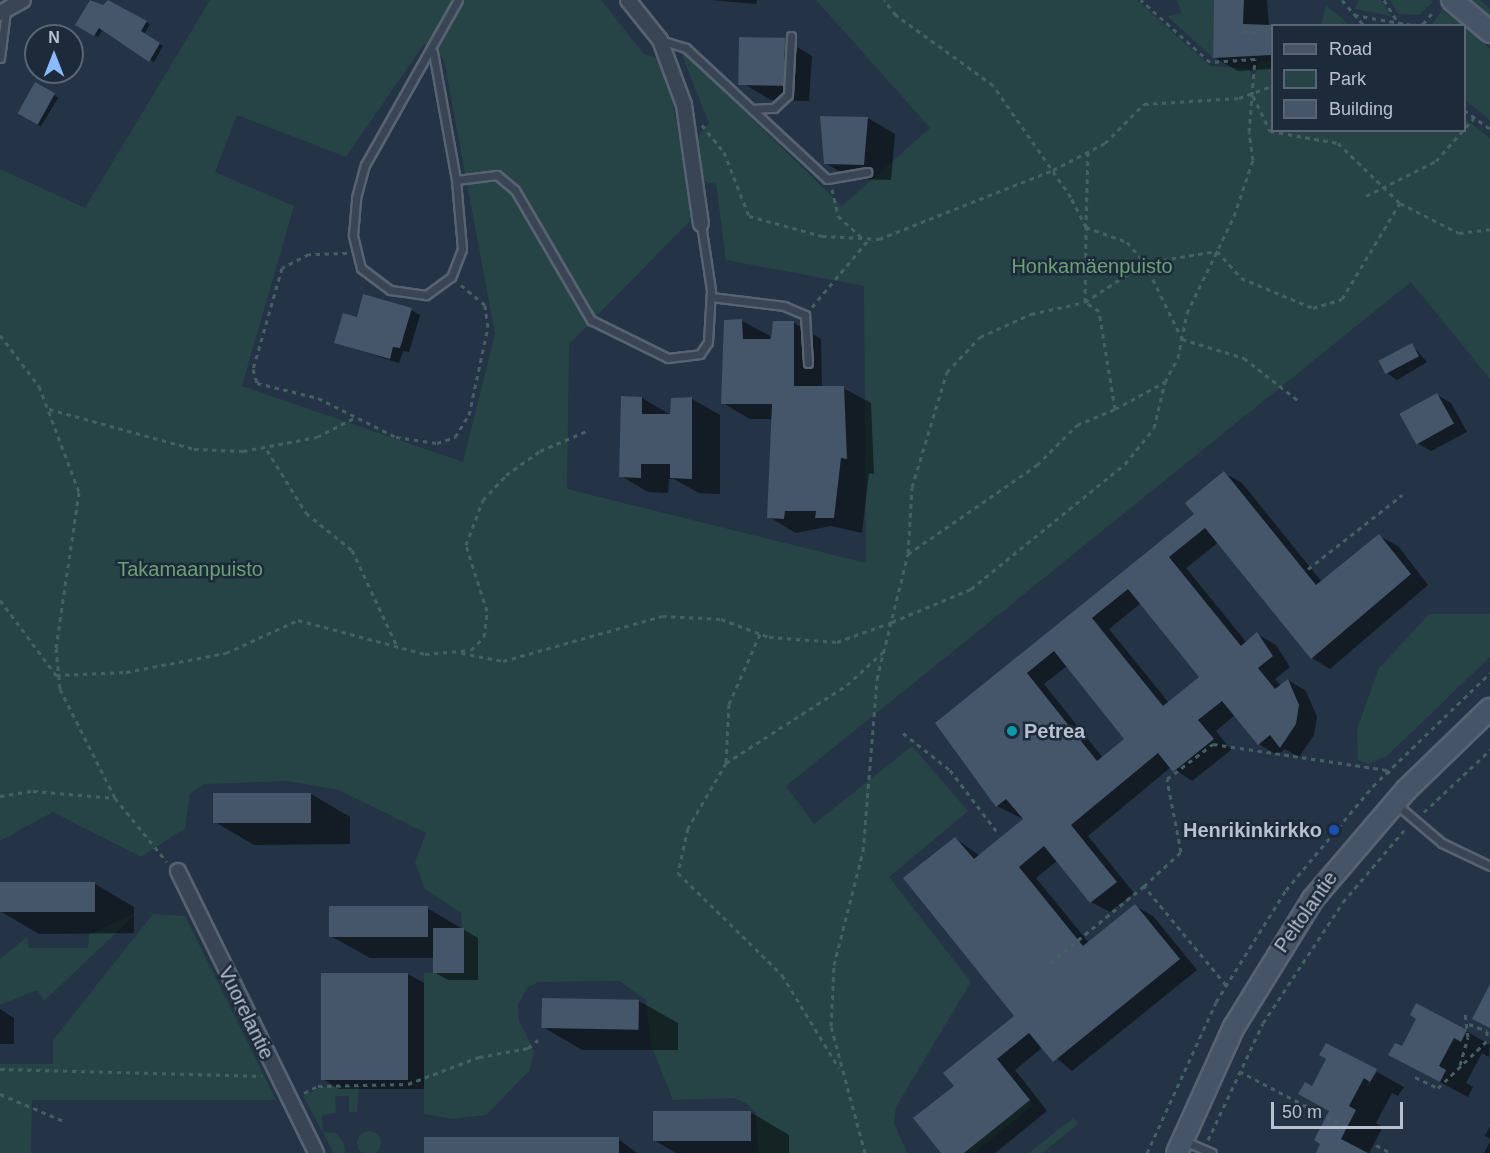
<!DOCTYPE html>
<html>
<head>
<meta charset="utf-8">
<style>
  body { margin:0 }
  #map { position:relative; width:1490px; height:1153px; overflow:hidden; background:#243345; font-family:Arial,sans-serif }
  div>[style] { position:absolute }
  .green>* { inset:0; background:#264446; transform-origin:0 0 }
  .round { border-radius:50% }
  .shadow>* { inset:0; background:#0007; transform-origin:0 0 }
  .building>* { inset:0; background:#45556a; transform-origin:0 0 }
  .path>* { height:3px; margin-top:-1.5px; transform-origin:0; background:repeating-linear-gradient(90deg,#446062 0 4.5px,transparent 0 9px) }
  .roads { filter:drop-shadow(2px 0 #576372) drop-shadow(-2px 0 #576372) drop-shadow(0 2px #576372) drop-shadow(0 -2px #576372) }
  .lane>* { height:7px; margin:-3.5px; padding:0 3.5px; transform-origin:3.5px; border-radius:3.5px; background:#394554 }
  .street>* { height:14px; margin:-7px; padding:0 7px; transform-origin:7px; border-radius:7px; background:#394554 }
  .secondary>* { height:20px; margin:-10px; padding:0 10px; transform-origin:10px; border-radius:10px; background:#465468 }
  .dots>* { width:16px; height:16px; translate:-50% -50%; box-sizing:border-box; border:3px solid #1d2a3a; border-radius:50% }
  span { translate:-50% -50%; white-space:nowrap; text-align:center; line-height:1.15; -webkit-text-stroke:5px #1d2a3a; paint-order:stroke }
  .park-label { font-size:20px; color:#6ba175 }
  .poi-label { font-size:20px; color:#b6c0ce; font-weight:700 }
  .left { translate:0 -50%; text-align:left }
  .right { translate:-100% -50%; text-align:right }
  .street-label { font-size:20px; color:#b6c0ce }
  .legend { position:absolute; left:1271px; top:24px; width:195px; height:108px; box-sizing:border-box; background:#1d2a3a; border:2px solid #5a6675; margin:0; padding:8px 10px; list-style:none; font-size:18px; color:#b6c0ce }
  .legend li { display:flex; align-items:center; gap:12px; height:30px }
  .legend b { width:30px; border:2px solid #5a6675 }
  .north { position:absolute; left:24px; top:24px; width:60px; height:60px; box-sizing:border-box; background:#1d2a3a; border:2px solid #5a6675; border-radius:50%; rotate:0deg; font-size:16px; font-weight:700; line-height:24px; text-align:center; color:#b6c0ce }
  .north::after { content:''; display:block; margin:auto; width:21px; height:27px; background:#8abbff; clip-path:polygon(50% 0,100% 100%,50% 72%,0 100%) }
  .scale { position:absolute; left:1271px; top:1102px; width:132px; height:27px; box-sizing:border-box; border:3px solid #b6c0ce; border-top:0; padding-left:8px; font-size:18px; line-height:21px; white-space:nowrap; color:#b6c0ce; -webkit-text-stroke:4px #1d2a3a; paint-order:stroke }
</style>
</head>
<body>
<div id="map">
  <div class="green">
    <i style="clip-path:polygon(evenodd,210px 0,601px 0,644px 54px,657px 58px,670px 89px,689px 182px,690px 221px,569px 344px,567px 489px,866px 563px,864px 286px,726px 260px,716px 184px,702px 181px,697px 138px,709px 123px,679px 48px,842px 206px,930px 128px,816px 0,1137px 0,1210px 66px,1250px 68px,1252px 84px,1259px 62px,1272px 60px,1272px 130px,1464px 130px,1465px 119px,1490px 138px,1490px 379px,1411px 282px,786px 786px,814px 824px,912px 746px,968px 811px,889px 877px,971px 982px,896px 1107px,894px 1123px,907px 1153px,758px 1153px,756px 1113px,747px 1104px,735px 1098px,673px 1100px,651px 1045px,646px 1000px,619px 981px,538px 982px,527px 988px,518px 1005px,519px 1021px,534px 1051px,530px 1070px,486px 1115px,453px 1119px,424px 1114px,424px 973px,464px 973px,461px 913px,425px 889px,415px 862px,426px 833px,339px 790px,288px 781px,204px 784px,190px 794px,185px 828px,141px 857px,53px 812px,0 841px,0 169px,85px 208px,210px 0,424px 44px,444px 60px,495px 334px,463px 462px,242px 386px,294px 206px,215px 172px,237px 115px,346px 157px,424px 44px)"></i>
    <i style="clip-path:polygon(1176px 0,1214px 0,1213px 58px,1167px 16px,1182px 13px)"></i>
    <i style="clip-path:polygon(1359px 0,1381px 0,1391px 16px,1355px 9px)"></i>
    <i style="clip-path:polygon(1390px 0,1431px 0,1433px 2px,1419px 15px,1398px 14px)"></i>
    <i style="clip-path:polygon(1468px 0,1480px 0,1490px 8px,1490px 18px)"></i>
    <i style="clip-path:polygon(1326px 5px,1350px 25px,1321px 25px)"></i>
    <i style="clip-path:polygon(1442px 10px,1458px 22px,1464px 25px,1432px 25px)"></i>
    <i style="clip-path:polygon(1464px 26px,1490px 49px,1490px 120px,1465px 100px)"></i>
    <i style="clip-path:polygon(1429px 614px,1490px 614px,1490px 657px,1387px 756px,1368px 764px,1358px 760px,1357px 729px,1379px 668px)"></i>
    <i style="clip-path:polygon(138px 912px,44px 1001px,37px 990px,0 1005px,0 959px,27px 937px,29px 948px,88px 948px,89px 934px)"></i>
    <i style="clip-path:polygon(153px 914px,185px 916px,276px 1100px,32px 1100px,31px 1153px,0 1153px,0 1064px,53px 1064px,53px 1040px)"></i>
    <i style="clip-path:polygon(359px 1086px,357px 1112px,349px 1112px,349px 1096px,335px 1096px,336px 1113px,322px 1115px,323px 1132px,336px 1133px,344px 1143px,345px 1153px,334px 1153px,303px 1096px,322px 1087px)"></i>
    <i style="left:1030px;top:1100px;width:6px;height:85px;rotate:51deg"></i>
    <i style="clip-path:polygon(1073px 1118px,1078px 1124px,1042px 1153px,1029px 1153px)"></i>
    <i class="round" style="left:357px;top:1131px;width:24px;height:24px"></i>
  </div>
  <div class="shadow">
    <i style="clip-path:polygon(92px 0,104px 7px,107px 1px,150px 24px,144px 34px,163px 46px,154px 62px,103px 29px,98px 37px,77px 25px)"></i>
    <i style="clip-path:polygon(711px 0,757px 0,756px 4px)"></i>
    <i style="clip-path:polygon(1215px 0,1267px 0,1272px 69px,1238px 71px,1214px 57px)"></i>
    <i style="clip-path:polygon(785px 40px,812px 56px,809px 101px,771px 100px,744px 84px)"></i>
    <i style="left:36px;top:84px;width:26px;height:34px;rotate:31deg"></i>
    <i style="clip-path:polygon(868px 118px,895px 134px,891px 180px,853px 179px,825px 163px)"></i>
    <i style="clip-path:polygon(411px 310px,420px 315px,409px 352px,403px 351px,399px 363px,336px 343px,358px 319px)"></i>
    <i style="clip-path:polygon(742px 321px,770px 336px,770px 346px,794px 323px,821px 339px,822px 388px,843px 388px,871px 403px,874px 474px,869px 473px,862px 533px,831px 526px,796px 533px,769px 517px,773px 419px,750px 419px,723px 403px)"></i>
    <i style="clip-path:polygon(1412px 345px,1427px 362px,1397px 380px,1388px 374px)"></i>
    <i style="clip-path:polygon(1437px 395px,1451px 403px,1467px 432px,1431px 451px,1417px 443px)"></i>
    <i style="clip-path:polygon(642px 398px,671px 415px,692px 399px,720px 415px,720px 494px,699px 493px,674px 479px,669px 479px,668px 493px,648px 492px,621px 476px)"></i>
    <i style="clip-path:polygon(evenodd,1224px 473px,1242px 483px,1322px 582px,1379px 536px,1398px 546px,1428px 585px,1330px 669px,1312px 658px,1219px 542px,1186px 568px,1247px 643px,1257px 634px,1276px 645px,1290px 667px,1275px 679px,1281px 686px,1288px 680px,1306px 691px,1317px 717px,1314px 735px,1299px 757px,1285px 749px,1277px 755px,1259px 744px,1235px 715px,1216px 731px,1231px 750px,1192px 781px,1171px 767px,1088px 836px,1134px 893px,1110px 912px,1091px 902px,1058px 860px,1036px 878px,1089px 943px,1135px 906px,1153px 916px,1197px 970px,1072px 1071px,1043px 1047px,1015px 1070px,1047px 1111px,995px 1153px,943px 1153px,956px 1086px,1016px 1016px,955px 838px,980px 856px,1025px 820px,997px 806px,937px 724px,1196px 514px,1224px 473px,1141px 603px,1201px 677px,1169px 703px,1109px 629px,1141px 603px,1224px 473px,1067px 666px,1126px 739px,1103px 758px,1044px 684px,1067px 666px)"></i>
    <i style="clip-path:polygon(311px 794px,350px 817px,350px 844px,254px 845px,215px 822px)"></i>
    <i style="clip-path:polygon(0 884px,95px 884px,134px 907px,134px 933px,39px 934px,0 911px)"></i>
    <i style="clip-path:polygon(427px 908px,478px 938px,478px 980px,448px 980px,434px 972px,434px 958px,370px 958px,331px 936px)"></i>
    <i style="clip-path:polygon(408px 974px,424px 983px,424px 1089px,339px 1089px,323px 1079px)"></i>
    <i style="clip-path:polygon(543px 1000px,639px 1001px,678px 1023px,678px 1050px,582px 1050px,543px 1027px)"></i>
    <i style="clip-path:polygon(0 1009px,14px 1018px,14px 1044px,0 1044px)"></i>
    <i style="clip-path:polygon(1418px 1019px,1466px 1031px,1490px 1045px,1489px 1057px,1482px 1053px,1466px 1083px,1473px 1087px,1468px 1097px,1418px 1070px,1403px 1048px)"></i>
    <i style="clip-path:polygon(1375px 1070px,1366px 1088px,1377px 1072px,1404px 1087px,1398px 1096px,1392px 1093px,1376px 1123px,1383px 1127px,1369px 1153px,1317px 1153px,1331px 1111px,1312px 1088px)"></i>
    <i style="clip-path:polygon(750px 1112px,789px 1135px,789px 1153px,676px 1153px,654px 1140px)"></i>
    <i style="clip-path:polygon(1490px 1126px,1490px 1139px,1485px 1136px)"></i>
    <i style="clip-path:polygon(618px 1139px,637px 1153px,426px 1153px)"></i>
    <i style="clip-path:polygon(1490px 1142px,1490px 1153px,1484px 1153px)"></i>
  </div>
  <div class="building">
    <i style="clip-path:polygon(90px 0,103px 5px,108px 0,147px 21px,141px 31px,160px 43px,149px 62px,99px 28px,94px 36px,75px 25px)"></i>
    <i style="clip-path:polygon(1214px 0,1244px 0,1243px 24px,1272px 25px,1272px 55px,1213px 58px)"></i>
    <i style="left:739px;top:37px;width:46px;height:48px;rotate:1deg"></i>
    <i style="left:35px;top:82px;width:23px;height:36px;rotate:29deg"></i>
    <i style="clip-path:polygon(820px 116px,868px 117px,864px 165px,824px 164px)"></i>
    <i style="clip-path:polygon(363px 294px,412px 308px,400px 348px,393px 347px,390px 359px,334px 343px,343px 313px,357px 317px)"></i>
    <i style="clip-path:polygon(742px 319px,743px 339px,771px 339px,773px 321px,794px 321px,794px 386px,844px 386px,847px 459px,841px 458px,834px 518px,815px 518px,816px 511px,785px 511px,784px 519px,767px 518px,772px 404px,721px 404px,724px 320px)"></i>
    <i style="left:1412px;top:343px;width:15px;height:38px;rotate:62deg"></i>
    <i style="left:1437px;top:393px;width:35px;height:43px;rotate:61deg"></i>
    <i style="clip-path:polygon(621px 396px,642px 397px,642px 414px,670px 414px,671px 398px,692px 397px,692px 479px,670px 478px,670px 464px,641px 464px,641px 478px,619px 477px)"></i>
    <i style="clip-path:polygon(evenodd,1224px 471px,1316px 585px,1379px 534px,1411px 574px,1311px 659px,1205px 528px,1169px 557px,1241px 646px,1257px 632px,1273px 656px,1258px 668px,1275px 689px,1288px 679px,1299px 705px,1296px 724px,1280px 748px,1270px 735px,1258px 745px,1222px 701px,1198px 720px,1214px 739px,1173px 772px,1158px 753px,1071px 825px,1117px 882px,1090px 903px,1044px 846px,1019px 867px,1083px 946px,1135px 904px,1180px 959px,1053px 1062px,1029px 1033px,997px 1059px,1030px 1100px,964px 1153px,941px 1153px,913px 1118px,954px 1086px,943px 1073px,1014px 1016px,903px 878px,955px 837px,974px 859px,1023px 819px,1006px 799px,996px 807px,935px 723px,1194px 514px,1185px 503px,1224px 471px,1128px 589px,1199px 677px,1163px 706px,1092px 618px,1128px 589px,1224px 471px,1054px 651px,1124px 739px,1097px 761px,1027px 673px,1054px 651px)"></i>
    <i style="left:213px;top:793px;width:98px;height:30px"></i>
    <i style="left:0;top:882px;width:95px;height:30px"></i>
    <i style="left:329px;top:906px;width:99px;height:31px"></i>
    <i style="left:433px;top:928px;width:31px;height:45px"></i>
    <i style="left:321px;top:973px;width:87px;height:107px"></i>
    <i style="clip-path:polygon(1490px 984px,1490px 1028px,1472px 1019px)"></i>
    <i style="left:542px;top:998px;width:97px;height:30px;rotate:1deg"></i>
    <i style="clip-path:polygon(1416px 1003px,1467px 1030px,1461px 1042px,1454px 1038px,1439px 1066px,1446px 1070px,1440px 1082px,1388px 1055px,1395px 1043px,1402px 1046px,1416px 1019px,1410px 1015px)"></i>
    <i style="clip-path:polygon(1326px 1043px,1377px 1069px,1370px 1082px,1364px 1078px,1349px 1106px,1356px 1110px,1341px 1139px,1368px 1153px,1316px 1153px,1320px 1144px,1314px 1140px,1329px 1111px,1298px 1094px,1305px 1082px,1312px 1086px,1326px 1059px,1319px 1055px)"></i>
    <i style="left:653px;top:1111px;width:98px;height:30px"></i>
    <i style="left:424px;top:1137px;width:195px;height:16px"></i>
  </div>
  <div class="path">
    <i style="left:1342px;top:0;width:35px;rotate:49deg"></i>
    <i style="left:1384px;top:0;width:28px;rotate:58deg"></i>
    <i style="left:1354px;top:15px;width:59px;rotate:9.8deg"></i>
    <i style="left:1412px;top:25px;width:11px;rotate:-5deg"></i>
    <i style="left:1423px;top:24px;width:16px;rotate:-50deg"></i>
    <i style="left:1243px;top:31px;width:12px;rotate:5deg"></i>
    <i style="left:1253px;top:96px;width:39px;rotate:64deg"></i>
    <i style="left:1270px;top:131px;width:69px;rotate:10deg"></i>
    <i style="left:1338px;top:143px;width:86px;rotate:44.1deg"></i>
    <i style="left:1400px;top:203px;width:66px;rotate:27deg"></i>
    <i style="left:1459px;top:233px;width:31px;rotate:-7deg"></i>
    <i style="left:1464px;top:110px;width:32px;rotate:36deg"></i>
    <i style="left:702px;top:125px;width:35px;rotate:51deg"></i>
    <i style="left:724px;top:152px;width:69px;rotate:68.7deg"></i>
    <i style="left:749px;top:216px;width:76px;rotate:15.3deg"></i>
    <i style="left:822px;top:236px;width:57px;rotate:3deg"></i>
    <i style="left:879px;top:239px;width:187px;rotate:-21.6deg"></i>
    <i style="left:1053px;top:170px;width:59px;rotate:-27.4deg"></i>
    <i style="left:1105px;top:143px;width:55px;rotate:-45deg"></i>
    <i style="left:1144px;top:104px;width:95px;rotate:-3.6deg"></i>
    <i style="left:1239px;top:98px;width:35px;rotate:-20deg"></i>
    <i style="left:1088px;top:152px;width:75px;rotate:91.5deg"></i>
    <i style="left:1086px;top:227px;width:44px;rotate:20.1deg"></i>
    <i style="left:1127px;top:242px;width:28px;rotate:49deg"></i>
    <i style="left:1145px;top:263px;width:85px;rotate:64deg"></i>
    <i style="left:1182px;top:339px;width:65px;rotate:17deg"></i>
    <i style="left:1244px;top:358px;width:71px;rotate:38.2deg"></i>
    <i style="left:832px;top:189px;width:28px;rotate:77deg"></i>
    <i style="left:838px;top:216px;width:31px;rotate:42deg"></i>
    <i style="left:1366px;top:196px;width:78px;rotate:-26.6deg"></i>
    <i style="left:1436px;top:161px;width:57px;rotate:-48.5deg"></i>
    <i style="left:347px;top:253px;width:38px;rotate:178deg"></i>
    <i style="left:309px;top:254px;width:30px;rotate:153deg"></i>
    <i style="left:282px;top:268px;width:105px;rotate:106deg"></i>
    <i style="left:253px;top:369px;width:15px;rotate:74deg"></i>
    <i style="left:257px;top:383px;width:63px;rotate:13.8deg"></i>
    <i style="left:318px;top:398px;width:87px;rotate:26.6deg"></i>
    <i style="left:396px;top:437px;width:41px;rotate:8.3deg"></i>
    <i style="left:437px;top:443px;width:19px;rotate:-18deg"></i>
    <i style="left:455px;top:437px;width:26px;rotate:-58deg"></i>
    <i style="left:469px;top:415px;width:90px;rotate:-77.8deg"></i>
    <i style="left:488px;top:327px;width:22px;rotate:-98deg"></i>
    <i style="left:485px;top:305px;width:33px;rotate:-140deg"></i>
    <i style="left:812px;top:307px;width:89px;rotate:-50deg"></i>
    <i style="left:0;top:335px;width:64px;rotate:52.6deg"></i>
    <i style="left:39px;top:386px;width:113px;rotate:69.3deg"></i>
    <i style="left:79px;top:492px;width:158px;rotate:98.4deg"></i>
    <i style="left:56px;top:648px;width:41px;rotate:84.4deg"></i>
    <i style="left:60px;top:689px;width:122px;rotate:63.2deg"></i>
    <i style="left:115px;top:798px;width:82px;rotate:50.9deg"></i>
    <i style="left:49px;top:409px;width:150px;rotate:15.4deg"></i>
    <i style="left:194px;top:449px;width:49px;rotate:2.3deg"></i>
    <i style="left:243px;top:451px;width:75px;rotate:-10.7deg"></i>
    <i style="left:317px;top:437px;width:44px;rotate:-27.1deg"></i>
    <i style="left:1115px;top:409px;width:57px;rotate:-28.4deg"></i>
    <i style="left:1165px;top:382px;width:27px;rotate:-62deg"></i>
    <i style="left:1178px;top:358px;width:46px;rotate:-78.7deg"></i>
    <i style="left:1187px;top:313px;width:108px;rotate:-64.1deg"></i>
    <i style="left:1234px;top:216px;width:59px;rotate:-71.3deg"></i>
    <i style="left:1253px;top:160px;width:28px;rotate:-98deg"></i>
    <i style="left:1249px;top:132px;width:73px;rotate:-85.3deg"></i>
    <i style="left:1255px;top:59px;width:45px;rotate:176.2deg"></i>
    <i style="left:1210px;top:62px;width:93px;rotate:-138.1deg"></i>
    <i style="left:267px;top:450px;width:74px;rotate:58.2deg"></i>
    <i style="left:306px;top:513px;width:59px;rotate:38.8deg"></i>
    <i style="left:352px;top:550px;width:106px;rotate:64.9deg"></i>
    <i style="left:908px;top:553px;width:66px;rotate:-86.5deg"></i>
    <i style="left:912px;top:487px;width:120px;rotate:-73.1deg"></i>
    <i style="left:947px;top:372px;width:48px;rotate:-46.7deg"></i>
    <i style="left:980px;top:337px;width:56px;rotate:-24.3deg"></i>
    <i style="left:1031px;top:314px;width:55px;rotate:-12.5deg"></i>
    <i style="left:1085px;top:302px;width:72px;rotate:-33deg"></i>
    <i style="left:1145px;top:263px;width:73px;rotate:-9.5deg"></i>
    <i style="left:1217px;top:251px;width:36px;rotate:48deg"></i>
    <i style="left:1241px;top:278px;width:78px;rotate:22.6deg"></i>
    <i style="left:1313px;top:308px;width:30px;rotate:-17deg"></i>
    <i style="left:1342px;top:299px;width:112px;rotate:-58.9deg"></i>
    <i style="left:1308px;top:569px;width:120px;rotate:-38.2deg"></i>
    <i style="left:0;top:600px;width:94px;rotate:53.3deg"></i>
    <i style="left:56px;top:675px;width:70px;rotate:-2.5deg"></i>
    <i style="left:126px;top:672px;width:102px;rotate:-10.8deg"></i>
    <i style="left:226px;top:653px;width:79px;rotate:-24.6deg"></i>
    <i style="left:298px;top:620px;width:131px;rotate:15deg"></i>
    <i style="left:425px;top:654px;width:46px;rotate:-5deg"></i>
    <i style="left:471px;top:650px;width:18px;rotate:-45deg"></i>
    <i style="left:484px;top:637px;width:26px;rotate:-83deg"></i>
    <i style="left:487px;top:611px;width:69px;rotate:-107.7deg"></i>
    <i style="left:466px;top:545px;width:48px;rotate:-69.3deg"></i>
    <i style="left:483px;top:500px;width:34px;rotate:-47deg"></i>
    <i style="left:506px;top:475px;width:42px;rotate:-35.2deg"></i>
    <i style="left:540px;top:451px;width:53px;rotate:-23.2deg"></i>
    <i style="left:760px;top:634px;width:77px;rotate:113.9deg"></i>
    <i style="left:729px;top:704px;width:59px;rotate:92.9deg"></i>
    <i style="left:726px;top:763px;width:75px;rotate:120.3deg"></i>
    <i style="left:688px;top:828px;width:46px;rotate:102.5deg"></i>
    <i style="left:678px;top:873px;width:146px;rotate:44.4deg"></i>
    <i style="left:782px;top:975px;width:109px;rotate:58.5deg"></i>
    <i style="left:461px;top:653px;width:43px;rotate:10.8deg"></i>
    <i style="left:503px;top:661px;width:165px;rotate:-15.8deg"></i>
    <i style="left:662px;top:616px;width:59px;rotate:2.9deg"></i>
    <i style="left:721px;top:619px;width:51px;rotate:20.6deg"></i>
    <i style="left:769px;top:637px;width:68px;rotate:4.2deg"></i>
    <i style="left:837px;top:642px;width:59px;rotate:-20deg"></i>
    <i style="left:892px;top:622px;width:86px;rotate:-22.7deg"></i>
    <i style="left:971px;top:589px;width:198px;rotate:-39.1deg"></i>
    <i style="left:1125px;top:464px;width:46px;rotate:-51.1deg"></i>
    <i style="left:1154px;top:428px;width:47px;rotate:-76.6deg"></i>
    <i style="left:903px;top:733px;width:60px;rotate:38.2deg"></i>
    <i style="left:950px;top:770px;width:78px;rotate:52.8deg"></i>
    <i style="left:726px;top:763px;width:144px;rotate:-32.8deg"></i>
    <i style="left:847px;top:685px;width:49px;rotate:-42.5deg"></i>
    <i style="left:0;top:796px;width:33px;rotate:-9deg"></i>
    <i style="left:33px;top:791px;width:82px;rotate:4.9deg"></i>
    <i style="left:1424px;top:812px;width:91px;rotate:-43.2deg"></i>
    <i style="left:1050px;top:963px;width:122px;rotate:-39.3deg"></i>
    <i style="left:1226px;top:985px;width:129px;rotate:-129.6deg"></i>
    <i style="left:1144px;top:886px;width:50px;rotate:-42.6deg"></i>
    <i style="left:1181px;top:852px;width:74px;rotate:-100.9deg"></i>
    <i style="left:1167px;top:779px;width:58px;rotate:-37.3deg"></i>
    <i style="left:1213px;top:744px;width:176px;rotate:8.5deg"></i>
    <i style="left:1387px;top:770px;width:9px;rotate:49deg"></i>
    <i style="left:1469px;top:1024px;width:19px;rotate:21deg"></i>
    <i style="left:1487px;top:1031px;width:6px;rotate:90deg"></i>
    <i style="left:1460px;top:1065px;width:29px;rotate:-74deg"></i>
    <i style="left:1468px;top:1037px;width:25px;rotate:-97deg"></i>
    <i style="left:0;top:1069px;width:262px;rotate:1.5deg"></i>
    <i style="left:1239px;top:1071px;width:121px;rotate:27.6deg"></i>
    <i style="left:1415px;top:1077px;width:25px;rotate:26deg"></i>
    <i style="left:1438px;top:1088px;width:72px;rotate:-43.9deg"></i>
    <i style="left:304px;top:1093px;width:16px;rotate:-27deg"></i>
    <i style="left:318px;top:1086px;width:90px;rotate:-1.3deg"></i>
    <i style="left:408px;top:1084px;width:76px;rotate:-20.8deg"></i>
    <i style="left:479px;top:1057px;width:50px;rotate:-10.4deg"></i>
    <i style="left:528px;top:1048px;width:13px;rotate:-39deg"></i>
    <i style="left:0;top:1094px;width:72px;rotate:23deg"></i>
    <i style="left:1208px;top:1140px;width:129px;rotate:-64.8deg"></i>
    <i style="left:1263px;top:1023px;width:145px;rotate:-56.5deg"></i>
    <i style="left:1343px;top:902px;width:97px;rotate:-49.6deg"></i>
    <i style="left:1376px;top:1145px;width:17px;rotate:28deg"></i>
    <i style="left:865px;top:1153px;width:131px;rotate:-105deg"></i>
    <i style="left:831px;top:1026px;width:61px;rotate:-87.2deg"></i>
    <i style="left:834px;top:965px;width:118px;rotate:-75.7deg"></i>
    <i style="left:863px;top:851px;width:173px;rotate:-85.3deg"></i>
    <i style="left:877px;top:679px;width:129px;rotate:-76.1deg"></i>
    <i style="left:908px;top:554px;width:157px;rotate:-34.6deg"></i>
    <i style="left:1037px;top:465px;width:57px;rotate:-45deg"></i>
    <i style="left:1077px;top:425px;width:41px;rotate:-22.8deg"></i>
    <i style="left:1115px;top:409px;width:99px;rotate:-99.3deg"></i>
    <i style="left:1099px;top:311px;width:17px;rotate:-147deg"></i>
    <i style="left:1085px;top:302px;width:75px;rotate:-89.2deg"></i>
    <i style="left:1086px;top:227px;width:34px;rotate:-117deg"></i>
    <i style="left:1071px;top:197px;width:136px;rotate:-124.9deg"></i>
    <i style="left:993px;top:85px;width:120px;rotate:-144.2deg"></i>
    <i style="left:896px;top:15px;width:19px;rotate:-129deg"></i>
    <i style="left:1147px;top:1153px;width:166px;rotate:-65.4deg"></i>
    <i style="left:1216px;top:1002px;width:132px;rotate:-58deg"></i>
    <i style="left:1286px;top:890px;width:136px;rotate:-50.1deg"></i>
    <i style="left:1373px;top:786px;width:163px;rotate:-44deg"></i>
  </div>
  <div class="roads">
    <div class="lane">
      <i style="left:660px;top:40px;width:27px;rotate:17deg"></i>
      <i style="left:686px;top:48px;width:192px;rotate:42.9deg"></i>
      <i style="left:827px;top:179px;width:41px;rotate:-9.9deg"></i>
      <i style="left:433px;top:52px;width:130px;rotate:79.8deg"></i>
      <i style="left:456px;top:180px;width:69px;rotate:85deg"></i>
      <i style="left:462px;top:249px;width:30px;rotate:111deg"></i>
      <i style="left:451px;top:277px;width:31px;rotate:144deg"></i>
      <i style="left:426px;top:295px;width:36px;rotate:-172deg"></i>
      <i style="left:390px;top:290px;width:36px;rotate:-143deg"></i>
      <i style="left:361px;top:268px;width:34px;rotate:-104deg"></i>
      <i style="left:353px;top:235px;width:37px;rotate:-85deg"></i>
      <i style="left:356px;top:198px;width:34px;rotate:-75deg"></i>
      <i style="left:365px;top:165px;width:189px;rotate:-60.6deg"></i>
      <i style="left:0;top:58px;width:47px;rotate:-82.7deg"></i>
      <i style="left:752px;top:109px;width:22px;rotate:-3deg"></i>
      <i style="left:774px;top:108px;width:19px;rotate:-43deg"></i>
      <i style="left:788px;top:95px;width:59px;rotate:-87.1deg"></i>
      <i style="left:456px;top:180px;width:41px;rotate:-7deg"></i>
      <i style="left:497px;top:175px;width:23px;rotate:40deg"></i>
      <i style="left:515px;top:190px;width:151px;rotate:59.7deg"></i>
      <i style="left:591px;top:320px;width:86px;rotate:26.3deg"></i>
      <i style="left:668px;top:358px;width:32px;rotate:-7deg"></i>
      <i style="left:700px;top:354px;width:14px;rotate:-56deg"></i>
      <i style="left:708px;top:342px;width:52px;rotate:-86.7deg"></i>
      <i style="left:711px;top:290px;width:67px;rotate:-98.6deg"></i>
      <i style="left:711px;top:297px;width:74px;rotate:7deg"></i>
      <i style="left:784px;top:306px;width:23px;rotate:23deg"></i>
      <i style="left:805px;top:315px;width:48px;rotate:86.4deg"></i>
      <i style="left:1396px;top:804px;width:60px;rotate:40.3deg"></i>
      <i style="left:1442px;top:843px;width:53px;rotate:25.6deg"></i>
      <i style="left:1184px;top:1141px;width:30px;rotate:23deg"></i>
    </div>
    <div class="street">
      <i style="left:628px;top:0;width:51px;rotate:51.3deg"></i>
      <i style="left:660px;top:40px;width:69px;rotate:69.7deg"></i>
      <i style="left:684px;top:105px;width:120px;rotate:81.9deg"></i>
      <i style="left:0;top:13px;width:26px;rotate:-29deg"></i>
      <i style="left:178px;top:871px;width:314px;rotate:63.9deg"></i>
    </div>
    <div class="secondary">
      <i style="left:1452px;top:0;width:50px;rotate:40.1deg"></i>
      <i style="left:1177px;top:1153px;width:138px;rotate:-65.7deg"></i>
      <i style="left:1234px;top:1027px;width:150px;rotate:-58.3deg"></i>
      <i style="left:1313px;top:899px;width:143px;rotate:-49.5deg"></i>
      <i style="left:1406px;top:790px;width:117px;rotate:-44deg"></i>
    </div>
  </div>
  <div class="dots">
    <i style="left:1012px;top:731px;background:#0f9aa8"></i>
    <i style="left:1334px;top:830px;background:#1a4fb4"></i>
  </div>
  <div class="park-label">
    <span style="left:1092px;top:266px">Honkamäenpuisto</span>
    <span style="left:190px;top:569px">Takamaanpuisto</span>
  </div>
  <div class="poi-label">
    <span class="left" style="left:1024px;top:731px">Petrea</span>
    <span class="right" style="left:1322px;top:830px">Henrikinkirkko</span>
  </div>
  <div class="street-label">
    <span style="left:1306px;top:912px;rotate:-55deg">Peltolantie</span>
    <span style="left:246px;top:1013px;rotate:64deg">Vuorelantie</span>
  </div>
  <ul class="legend">
  <li><b style="height:8px;background:#465468"></b>Road</li>
  <li><b style="height:16px;background:#264446"></b>Park</li>
  <li><b style="height:16px;background:#45556a"></b>Building</li>
  </ul>
  <div class="north">N</div>
  <div class="scale">50 m</div>
</div>
</body>
</html>
